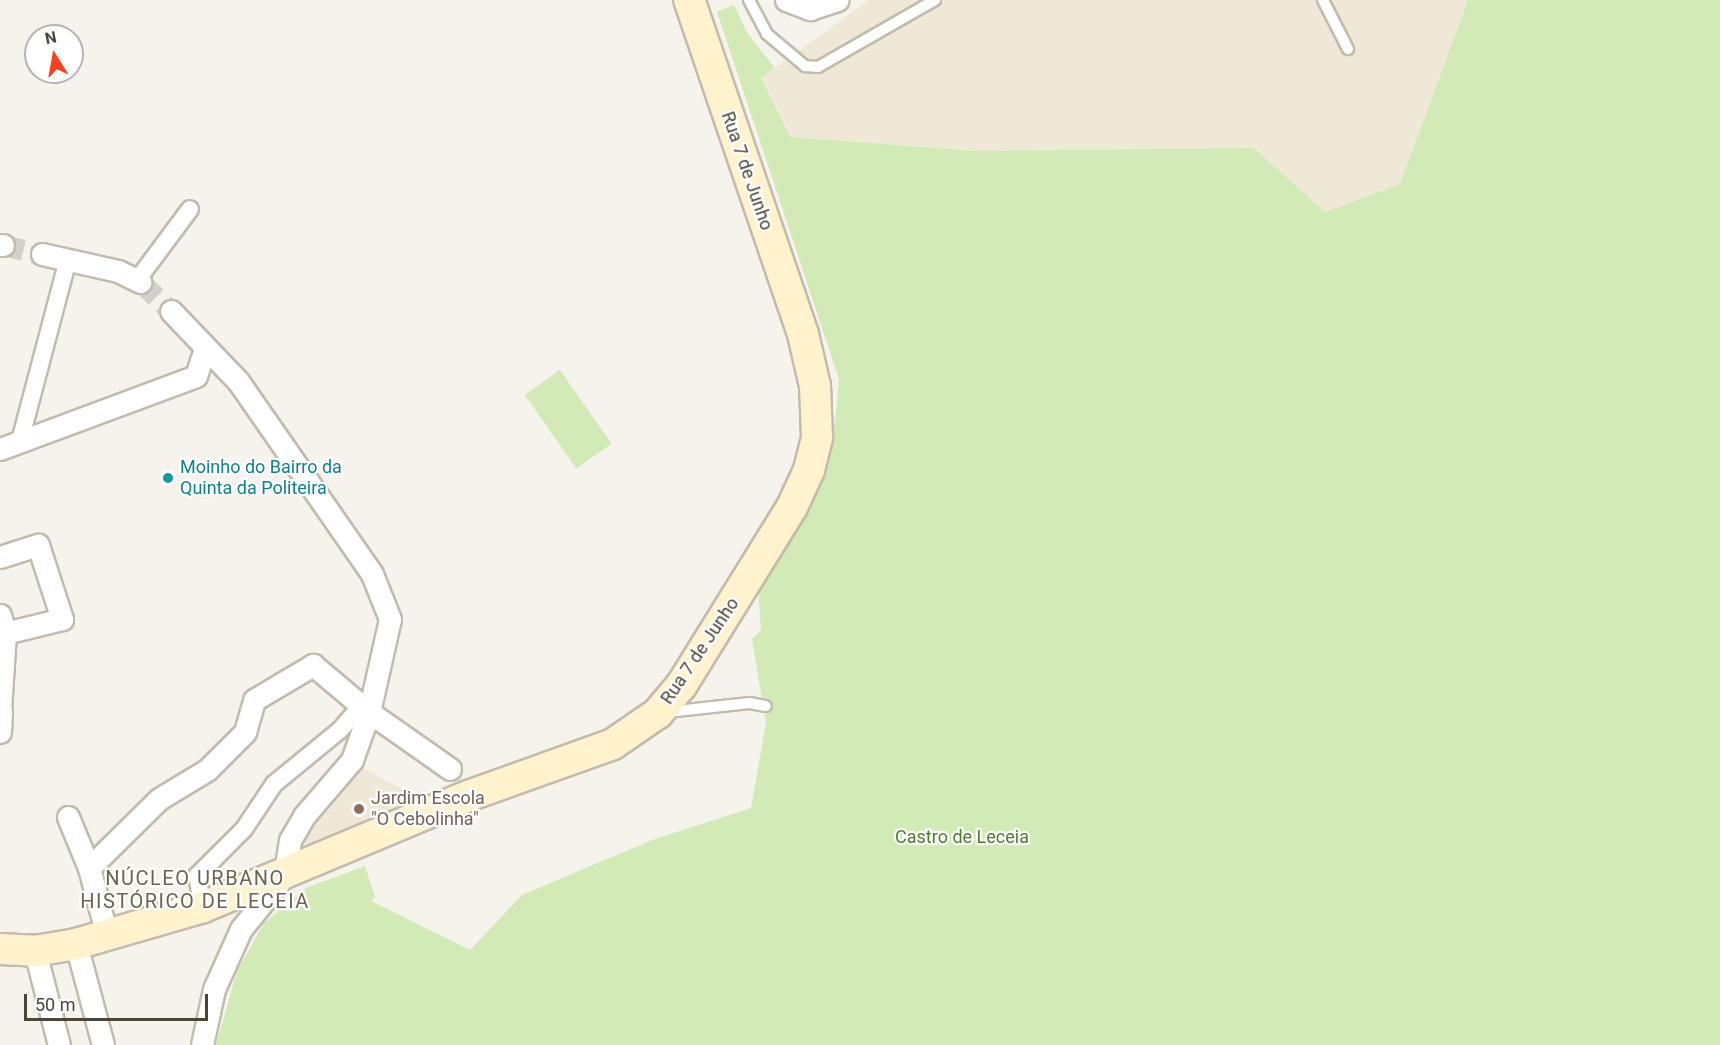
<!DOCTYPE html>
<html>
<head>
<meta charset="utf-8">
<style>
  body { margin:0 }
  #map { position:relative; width:1720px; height:1045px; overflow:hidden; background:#f6f3ec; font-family:Roboto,sans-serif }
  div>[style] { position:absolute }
  .education>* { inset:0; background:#efe8d6 }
  .green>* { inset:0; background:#d2eab5; transform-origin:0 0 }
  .minor-tunnel>* { height:21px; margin-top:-10.5px; transform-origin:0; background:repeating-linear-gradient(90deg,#d4d0c8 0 21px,transparent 0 31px) }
  .roads { filter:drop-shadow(2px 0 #c2bbae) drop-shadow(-2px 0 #c2bbae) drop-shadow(0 2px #c2bbae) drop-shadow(0 -2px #c2bbae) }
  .service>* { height:10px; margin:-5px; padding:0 5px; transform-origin:5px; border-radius:5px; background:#fff }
  .pedestrian>* { height:16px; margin:-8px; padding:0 8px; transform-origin:8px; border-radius:8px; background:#fff }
  .minor>* { height:21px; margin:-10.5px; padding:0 10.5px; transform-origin:10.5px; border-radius:10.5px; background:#fff }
  .secondary>* { height:30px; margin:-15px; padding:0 15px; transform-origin:15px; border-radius:15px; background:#fff3cd }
  .dots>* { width:16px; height:16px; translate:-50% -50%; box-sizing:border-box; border:3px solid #fff; border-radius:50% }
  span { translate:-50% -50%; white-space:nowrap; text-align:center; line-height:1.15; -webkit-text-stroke:4.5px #fff; paint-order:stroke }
  .street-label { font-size:18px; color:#4b4439 }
  .culture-label { font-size:18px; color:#0d838f }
  .left { translate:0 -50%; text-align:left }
  .education-label { font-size:18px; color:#785e54 }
  .park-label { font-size:18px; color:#4a7f2a }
  .neighbourhood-label { font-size:20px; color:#6e6250; letter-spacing:1.5px }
  .north { position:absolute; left:24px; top:24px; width:60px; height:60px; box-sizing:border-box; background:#fff; border:2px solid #b7b4b0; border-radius:50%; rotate:349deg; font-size:16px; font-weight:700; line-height:24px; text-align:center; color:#4b4439 }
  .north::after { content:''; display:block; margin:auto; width:21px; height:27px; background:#fc3f1d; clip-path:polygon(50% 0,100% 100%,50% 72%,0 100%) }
  .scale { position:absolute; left:24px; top:994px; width:184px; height:27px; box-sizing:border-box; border:3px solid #4b4439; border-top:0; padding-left:8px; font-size:18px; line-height:21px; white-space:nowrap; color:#4b4439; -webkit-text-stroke:4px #fff; paint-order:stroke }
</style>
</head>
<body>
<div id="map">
  <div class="education">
    <i style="clip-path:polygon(869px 0,1468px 0,1400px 184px,1325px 212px,1254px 148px,976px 151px,790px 137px,761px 78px)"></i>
    <i style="clip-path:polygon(355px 764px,421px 799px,340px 836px,305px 846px,309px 819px)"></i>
  </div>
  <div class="green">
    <i style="clip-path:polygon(1468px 0,1720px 0,1720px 1045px,216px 1045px,237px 971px,264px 923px,306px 888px,365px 866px,375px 897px,371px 901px,470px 950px,522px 895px,652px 840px,751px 808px,766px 723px,752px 639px,761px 630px,758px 590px,793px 537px,823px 465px,835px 423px,839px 379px,717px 12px,734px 5px,748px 34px,775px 68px,761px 78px,790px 137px,976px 151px,1254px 148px,1325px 212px,1400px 184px)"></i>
    <i style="left:560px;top:370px;width:90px;height:43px;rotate:55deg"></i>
  </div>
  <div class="minor-tunnel">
    <i style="left:3px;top:245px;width:40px;rotate:13deg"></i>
    <i style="left:141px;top:282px;width:42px;rotate:44deg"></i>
  </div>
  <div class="roads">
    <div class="service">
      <i style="left:749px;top:0;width:38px;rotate:62deg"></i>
      <i style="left:767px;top:34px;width:50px;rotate:40.1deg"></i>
      <i style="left:805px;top:66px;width:13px;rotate:4deg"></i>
      <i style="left:818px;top:67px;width:135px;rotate:-29.8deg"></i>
      <i style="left:1323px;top:0;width:55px;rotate:63deg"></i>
      <i style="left:667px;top:712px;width:83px;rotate:-6.2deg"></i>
      <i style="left:750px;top:703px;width:16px;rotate:11deg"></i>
    </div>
    <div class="pedestrian">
      <i style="left:138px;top:279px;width:87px;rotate:-53.4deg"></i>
      <i style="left:20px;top:441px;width:188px;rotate:-75.2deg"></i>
      <i style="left:203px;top:907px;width:32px;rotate:-101deg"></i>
      <i style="left:197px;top:876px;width:66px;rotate:-45deg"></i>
      <i style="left:244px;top:829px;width:54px;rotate:-56.3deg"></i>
      <i style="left:274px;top:784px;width:85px;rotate:-39.3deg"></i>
      <i style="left:340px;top:730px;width:32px;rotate:-49deg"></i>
    </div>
    <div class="minor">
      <i style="left:786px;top:0;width:26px;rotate:21deg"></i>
      <i style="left:810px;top:9px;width:29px;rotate:-18deg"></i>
      <i style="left:0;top:245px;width:3px"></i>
      <i style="left:42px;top:254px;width:78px;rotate:12.6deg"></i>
      <i style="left:118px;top:271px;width:25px;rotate:26deg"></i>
      <i style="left:171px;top:311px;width:97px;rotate:46.3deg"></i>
      <i style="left:238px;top:381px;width:235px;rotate:55.2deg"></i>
      <i style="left:372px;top:574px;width:48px;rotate:68.2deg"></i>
      <i style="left:390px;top:619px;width:95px;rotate:102.7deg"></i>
      <i style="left:369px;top:712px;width:51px;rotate:109.5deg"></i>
      <i style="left:352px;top:760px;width:74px;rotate:130.6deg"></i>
      <i style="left:304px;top:816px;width:28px;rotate:120deg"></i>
      <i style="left:290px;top:840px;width:36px;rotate:99deg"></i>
      <i style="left:284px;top:876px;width:68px;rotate:129.1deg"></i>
      <i style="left:241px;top:929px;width:66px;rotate:114.2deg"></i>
      <i style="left:214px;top:989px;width:57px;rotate:102.1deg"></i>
      <i style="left:0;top:449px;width:209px;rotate:-20.4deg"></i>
      <i style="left:196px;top:376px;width:28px;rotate:-72deg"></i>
      <i style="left:0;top:557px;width:40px;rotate:-18deg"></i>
      <i style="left:38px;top:545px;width:78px;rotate:72deg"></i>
      <i style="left:62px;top:619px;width:59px;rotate:166.2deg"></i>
      <i style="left:0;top:615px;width:19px;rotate:74deg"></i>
      <i style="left:5px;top:633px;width:78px;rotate:93.7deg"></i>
      <i style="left:0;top:732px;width:21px;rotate:-87deg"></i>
      <i style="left:68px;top:817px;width:55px;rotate:67.6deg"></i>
      <i style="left:89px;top:868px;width:69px;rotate:75deg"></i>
      <i style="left:89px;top:868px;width:98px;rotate:-44.6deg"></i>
      <i style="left:159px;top:799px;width:56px;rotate:-31.1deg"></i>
      <i style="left:207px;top:770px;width:54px;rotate:-45deg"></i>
      <i style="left:245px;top:732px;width:33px;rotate:-74deg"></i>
      <i style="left:254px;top:700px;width:69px;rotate:-30.7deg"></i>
      <i style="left:313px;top:665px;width:73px;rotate:40deg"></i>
      <i style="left:369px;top:712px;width:99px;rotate:35.1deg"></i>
      <i style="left:76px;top:944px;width:105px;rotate:75deg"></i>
      <i style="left:35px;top:951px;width:97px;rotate:75.7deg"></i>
    </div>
    <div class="secondary">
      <i style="left:0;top:949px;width:35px;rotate:3deg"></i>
      <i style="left:35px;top:951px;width:42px;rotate:-9.7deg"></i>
      <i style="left:76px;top:944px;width:132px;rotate:-16.2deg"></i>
      <i style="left:203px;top:907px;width:287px;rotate:-22.7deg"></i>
      <i style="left:468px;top:796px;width:154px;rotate:-19.7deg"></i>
      <i style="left:613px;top:744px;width:55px;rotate:-34.6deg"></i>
      <i style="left:658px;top:713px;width:35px;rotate:-50deg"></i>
      <i style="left:681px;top:686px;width:211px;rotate:-58.2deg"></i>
      <i style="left:792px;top:507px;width:41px;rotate:-65.3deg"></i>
      <i style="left:809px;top:470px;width:34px;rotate:-76deg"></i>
      <i style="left:817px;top:437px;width:51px;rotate:-92.2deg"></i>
      <i style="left:815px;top:386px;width:53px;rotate:-103deg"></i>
      <i style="left:803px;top:334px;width:353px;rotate:-108.8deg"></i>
    </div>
  </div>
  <div class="dots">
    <i style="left:168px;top:478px;background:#0f9aa8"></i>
    <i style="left:359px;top:809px;background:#8d6e63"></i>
  </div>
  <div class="street-label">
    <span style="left:747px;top:171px;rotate:71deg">Rua 7 de Junho</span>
    <span style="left:700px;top:651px;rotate:-56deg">Rua 7 de Junho</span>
  </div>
  <div class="culture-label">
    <span class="left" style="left:180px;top:478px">Moinho do Bairro da<br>Quinta da Politeira</span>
  </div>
  <div class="education-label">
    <span class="left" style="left:371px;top:809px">Jardim Escola<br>"O Cebolinha"</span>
  </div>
  <div class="park-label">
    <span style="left:962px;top:837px">Castro de Leceia</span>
  </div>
  <div class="neighbourhood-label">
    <span style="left:195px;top:890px">NÚCLEO URBANO<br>HISTÓRICO DE LECEIA</span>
  </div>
  <div class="north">N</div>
  <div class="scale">50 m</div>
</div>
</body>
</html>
